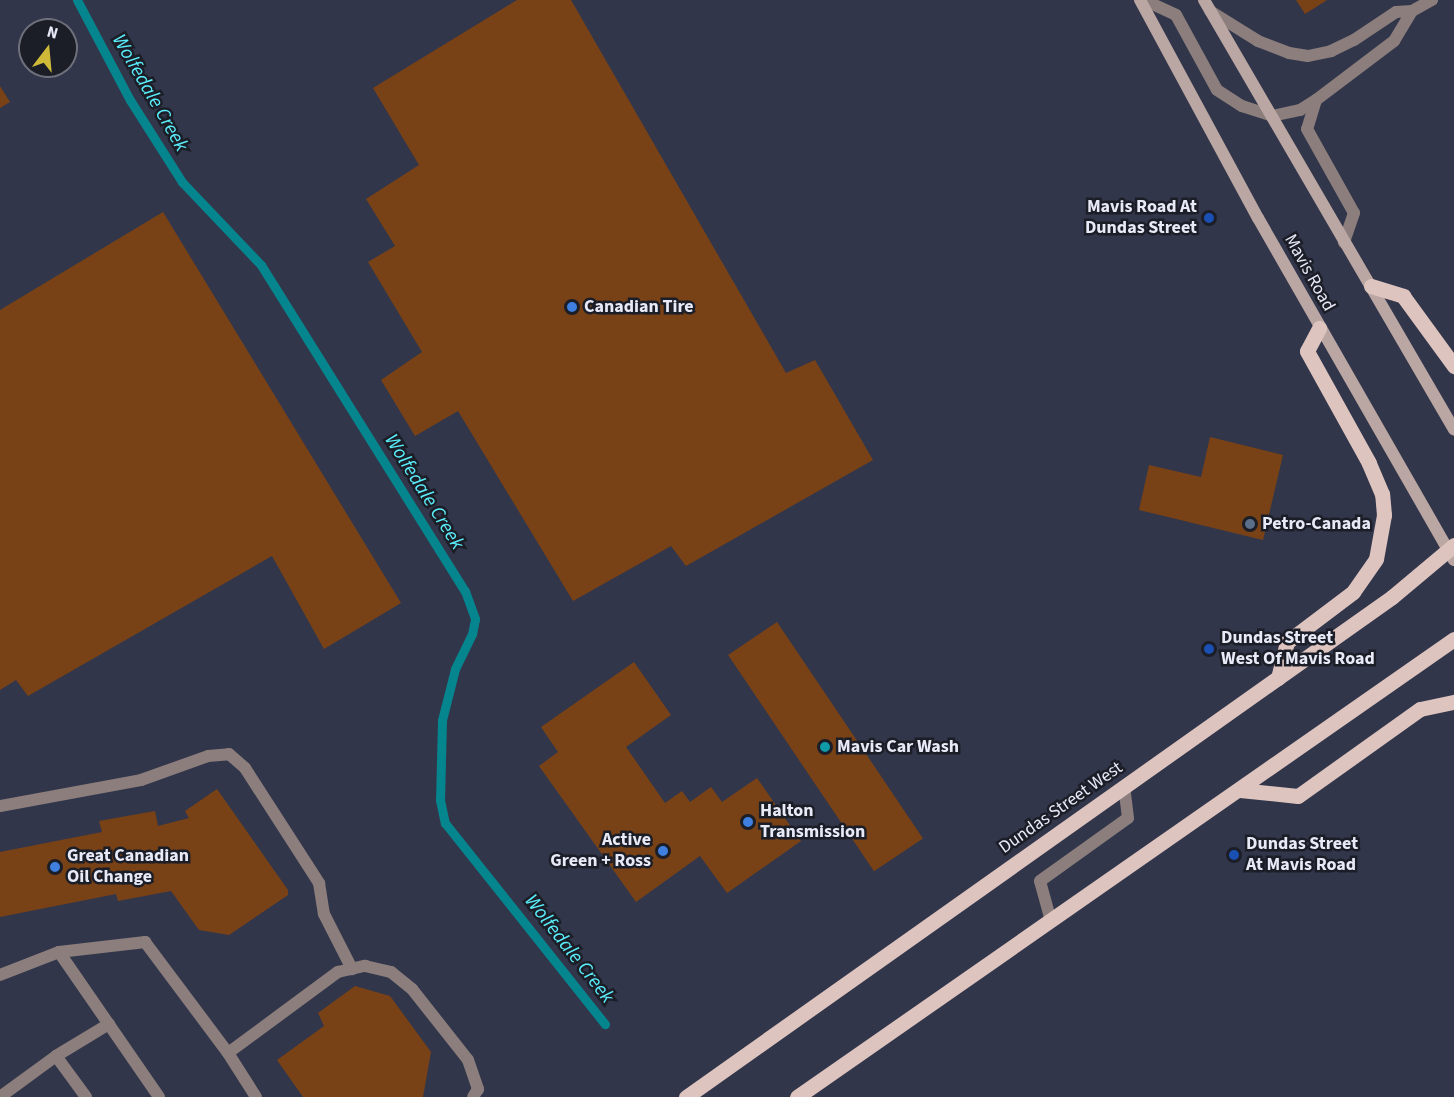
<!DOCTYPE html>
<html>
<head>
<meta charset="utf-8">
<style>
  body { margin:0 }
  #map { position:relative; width:1454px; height:1097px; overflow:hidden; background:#32364a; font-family:"Source Sans 3",sans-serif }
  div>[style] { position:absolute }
  .stream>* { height:9px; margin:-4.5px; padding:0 4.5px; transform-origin:4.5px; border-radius:4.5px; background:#05858e }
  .building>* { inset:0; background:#794216; transform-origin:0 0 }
  .lane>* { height:12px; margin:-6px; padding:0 6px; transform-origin:6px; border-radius:6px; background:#8b7e7c }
  .secondary>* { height:12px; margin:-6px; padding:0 6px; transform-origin:6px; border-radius:6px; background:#baa6a2 }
  .primary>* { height:15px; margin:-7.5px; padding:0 7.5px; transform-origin:7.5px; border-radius:7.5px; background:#dec4bf }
  .dots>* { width:16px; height:16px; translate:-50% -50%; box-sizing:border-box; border:3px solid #1c1e27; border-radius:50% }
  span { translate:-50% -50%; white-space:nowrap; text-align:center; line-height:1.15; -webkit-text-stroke:5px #1c1e27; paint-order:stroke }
  .poi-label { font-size:18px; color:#e8eaf8; font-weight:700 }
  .right { translate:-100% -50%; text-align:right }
  .left { translate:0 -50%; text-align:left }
  .street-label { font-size:18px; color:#e8eaf8 }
  .water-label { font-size:20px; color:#5aeefb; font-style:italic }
  .north { position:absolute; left:18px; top:18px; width:60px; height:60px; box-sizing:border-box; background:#1c1e27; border:2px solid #6e707b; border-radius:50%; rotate:16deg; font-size:16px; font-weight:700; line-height:24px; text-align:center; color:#e8eaf8 }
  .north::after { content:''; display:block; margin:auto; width:21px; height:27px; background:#ceb938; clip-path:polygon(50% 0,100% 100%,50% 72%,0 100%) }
</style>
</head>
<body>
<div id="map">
  <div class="stream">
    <i style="left:77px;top:0;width:113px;rotate:62.1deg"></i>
    <i style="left:130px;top:100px;width:97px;rotate:57.6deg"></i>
    <i style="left:182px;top:182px;width:115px;rotate:46.4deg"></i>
    <i style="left:261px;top:265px;width:385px;rotate:58deg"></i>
    <i style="left:465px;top:591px;width:30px;rotate:70deg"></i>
    <i style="left:475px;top:619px;width:15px;rotate:101deg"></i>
    <i style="left:472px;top:634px;width:39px;rotate:116deg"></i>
    <i style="left:455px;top:669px;width:53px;rotate:104.3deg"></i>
    <i style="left:442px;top:720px;width:80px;rotate:91.4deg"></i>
    <i style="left:440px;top:800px;width:24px;rotate:78deg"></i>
    <i style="left:445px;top:823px;width:257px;rotate:51.5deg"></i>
  </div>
  <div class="building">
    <i style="clip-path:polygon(517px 0,571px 0,786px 373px,815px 360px,873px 460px,686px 566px,671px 546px,573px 601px,458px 411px,415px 436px,381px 380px,422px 352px,368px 262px,395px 246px,366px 199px,419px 165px,373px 88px)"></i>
    <i style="clip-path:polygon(1296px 0,1327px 0,1305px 14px)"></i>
    <i style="clip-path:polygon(0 86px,10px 102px,0 108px)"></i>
    <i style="clip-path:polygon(163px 212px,401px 603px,324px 649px,272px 556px,28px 696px,16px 680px,0 690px,0 310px)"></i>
    <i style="clip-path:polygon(1210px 437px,1283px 455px,1263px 540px,1139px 510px,1149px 465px,1201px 477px)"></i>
    <i style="left:777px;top:622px;width:261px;height:59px;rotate:56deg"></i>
    <i style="clip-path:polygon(634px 662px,671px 715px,626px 747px,665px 803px,682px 791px,690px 802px,711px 787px,722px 802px,757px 778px,801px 841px,727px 893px,700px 856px,636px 902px,539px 766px,558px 752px,541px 727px)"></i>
    <i style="clip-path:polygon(217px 789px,288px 890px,288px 895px,229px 935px,199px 930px,171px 891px,118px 901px,116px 894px,0 917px,0 852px,102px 832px,99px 821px,155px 811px,158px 826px,189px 818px,185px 811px)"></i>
    <i style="clip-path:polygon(355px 986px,390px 996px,431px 1052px,423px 1097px,303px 1097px,277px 1060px,324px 1026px,318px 1013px)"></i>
  </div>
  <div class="lane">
    <i style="left:1144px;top:0;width:35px;rotate:25deg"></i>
    <i style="left:1176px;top:15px;width:85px;rotate:61.3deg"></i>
    <i style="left:1217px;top:90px;width:30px;rotate:33deg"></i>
    <i style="left:1242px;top:106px;width:32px;rotate:18deg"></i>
    <i style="left:1272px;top:116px;width:29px;rotate:-12deg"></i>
    <i style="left:1300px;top:110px;width:19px;rotate:-32deg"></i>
    <i style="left:1316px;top:100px;width:98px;rotate:-37.1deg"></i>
    <i style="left:1394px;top:41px;width:35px;rotate:-59deg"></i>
    <i style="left:1412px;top:11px;width:23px;rotate:-29deg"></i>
    <i style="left:1210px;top:11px;width:57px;rotate:32deg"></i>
    <i style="left:1258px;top:41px;width:33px;rotate:21deg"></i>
    <i style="left:1289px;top:53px;width:19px;rotate:9deg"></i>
    <i style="left:1308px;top:56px;width:24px;rotate:-12deg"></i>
    <i style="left:1331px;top:51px;width:25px;rotate:-26deg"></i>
    <i style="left:1354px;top:40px;width:50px;rotate:-33.7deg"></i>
    <i style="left:1396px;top:12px;width:16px;rotate:-4deg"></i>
    <i style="left:1316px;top:100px;width:30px;rotate:107deg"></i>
    <i style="left:1307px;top:129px;width:96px;rotate:60.8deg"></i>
    <i style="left:1354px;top:213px;width:31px;rotate:109deg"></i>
    <i style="left:0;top:806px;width:143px;rotate:-10.4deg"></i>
    <i style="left:141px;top:780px;width:71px;rotate:-19.7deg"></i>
    <i style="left:208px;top:756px;width:21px;rotate:-5deg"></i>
    <i style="left:229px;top:754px;width:21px;rotate:41deg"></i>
    <i style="left:245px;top:768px;width:137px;rotate:57.2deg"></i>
    <i style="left:319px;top:883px;width:31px;rotate:81deg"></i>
    <i style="left:324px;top:914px;width:62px;rotate:63deg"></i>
    <i style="left:1051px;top:921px;width:41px;rotate:-105.4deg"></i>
    <i style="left:1040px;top:881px;width:108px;rotate:-35.6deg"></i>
    <i style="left:1128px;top:818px;width:31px;rotate:-97deg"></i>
    <i style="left:59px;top:952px;width:87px;rotate:-6.6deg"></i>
    <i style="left:145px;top:942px;width:139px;rotate:53.2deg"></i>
    <i style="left:228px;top:1053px;width:52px;rotate:57.5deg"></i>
    <i style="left:0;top:975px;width:63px;rotate:-21.3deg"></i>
    <i style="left:59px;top:952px;width:176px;rotate:55.4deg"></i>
    <i style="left:228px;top:1053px;width:137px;rotate:-36.4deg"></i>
    <i style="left:338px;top:972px;width:28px;rotate:-13deg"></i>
    <i style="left:365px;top:966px;width:27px;rotate:13deg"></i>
    <i style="left:391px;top:972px;width:27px;rotate:39deg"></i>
    <i style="left:412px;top:989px;width:90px;rotate:51.7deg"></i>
    <i style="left:468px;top:1060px;width:31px;rotate:71deg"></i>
    <i style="left:478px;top:1089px;width:9px;rotate:122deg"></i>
    <i style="left:56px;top:1056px;width:62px;rotate:-31.1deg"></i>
    <i style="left:0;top:1097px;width:69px;rotate:-36.2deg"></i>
    <i style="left:56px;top:1056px;width:51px;rotate:53.8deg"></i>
  </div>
  <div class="secondary">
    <i style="left:1140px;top:0;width:248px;rotate:61.6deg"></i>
    <i style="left:1258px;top:218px;width:394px;rotate:60.2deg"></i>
    <i style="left:1204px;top:0;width:497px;rotate:59.8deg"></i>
  </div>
  <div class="primary">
    <i style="left:1371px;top:286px;width:34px;rotate:17deg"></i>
    <i style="left:1403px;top:296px;width:87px;rotate:53.9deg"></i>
    <i style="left:1278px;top:678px;width:37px;rotate:-76deg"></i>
    <i style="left:1287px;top:642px;width:83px;rotate:-37.1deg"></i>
    <i style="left:1353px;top:592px;width:40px;rotate:-55.1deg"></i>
    <i style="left:1376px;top:559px;width:45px;rotate:-79.7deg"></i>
    <i style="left:1384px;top:515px;width:21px;rotate:-95deg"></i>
    <i style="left:1382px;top:494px;width:34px;rotate:-113deg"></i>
    <i style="left:1369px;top:463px;width:128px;rotate:-119deg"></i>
    <i style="left:1307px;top:351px;width:26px;rotate:-62deg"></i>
    <i style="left:1240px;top:790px;width:58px;rotate:5.9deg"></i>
    <i style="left:1298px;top:796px;width:150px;rotate:-35.5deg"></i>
    <i style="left:1420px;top:709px;width:35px;rotate:-12deg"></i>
    <i style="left:686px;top:1097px;width:865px;rotate:-35.31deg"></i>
    <i style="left:1392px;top:597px;width:81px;rotate:-40deg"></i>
    <i style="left:797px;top:1097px;width:801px;rotate:-34.88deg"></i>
  </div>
  <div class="dots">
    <i style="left:1209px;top:218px;background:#1a4fb4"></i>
    <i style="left:572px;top:307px;background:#3f7fe0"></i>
    <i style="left:1250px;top:524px;background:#5c6f8a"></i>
    <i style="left:1209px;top:649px;background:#1a4fb4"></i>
    <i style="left:825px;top:747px;background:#0f9aa8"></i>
    <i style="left:748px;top:822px;background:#3f7fe0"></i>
    <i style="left:663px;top:851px;background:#3f7fe0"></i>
    <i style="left:1234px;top:855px;background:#1a4fb4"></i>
    <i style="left:55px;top:867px;background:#3f7fe0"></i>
  </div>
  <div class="poi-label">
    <span class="right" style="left:1197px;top:218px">Mavis Road At<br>Dundas Street</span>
    <span class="left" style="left:584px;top:307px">Canadian Tire</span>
    <span class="left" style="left:1262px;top:524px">Petro-Canada</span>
    <span class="left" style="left:1221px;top:649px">Dundas Street<br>West Of Mavis Road</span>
    <span class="left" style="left:837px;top:747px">Mavis Car Wash</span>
    <span class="left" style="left:760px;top:822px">Halton<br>Transmission</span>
    <span class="right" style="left:651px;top:851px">Active<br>Green + Ross</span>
    <span class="left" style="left:1246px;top:855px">Dundas Street<br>At Mavis Road</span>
    <span class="left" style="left:67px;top:867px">Great Canadian<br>Oil Change</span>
  </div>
  <div class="street-label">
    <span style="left:1309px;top:273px;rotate:61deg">Mavis Road</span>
    <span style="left:1061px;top:808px;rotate:-35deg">Dundas Street West</span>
  </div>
  <div class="water-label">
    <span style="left:150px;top:93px;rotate:60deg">Wolfedale Creek</span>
    <span style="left:424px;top:492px;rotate:58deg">Wolfedale Creek</span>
    <span style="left:569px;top:949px;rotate:52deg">Wolfedale Creek</span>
  </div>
  <div class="north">N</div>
</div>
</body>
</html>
